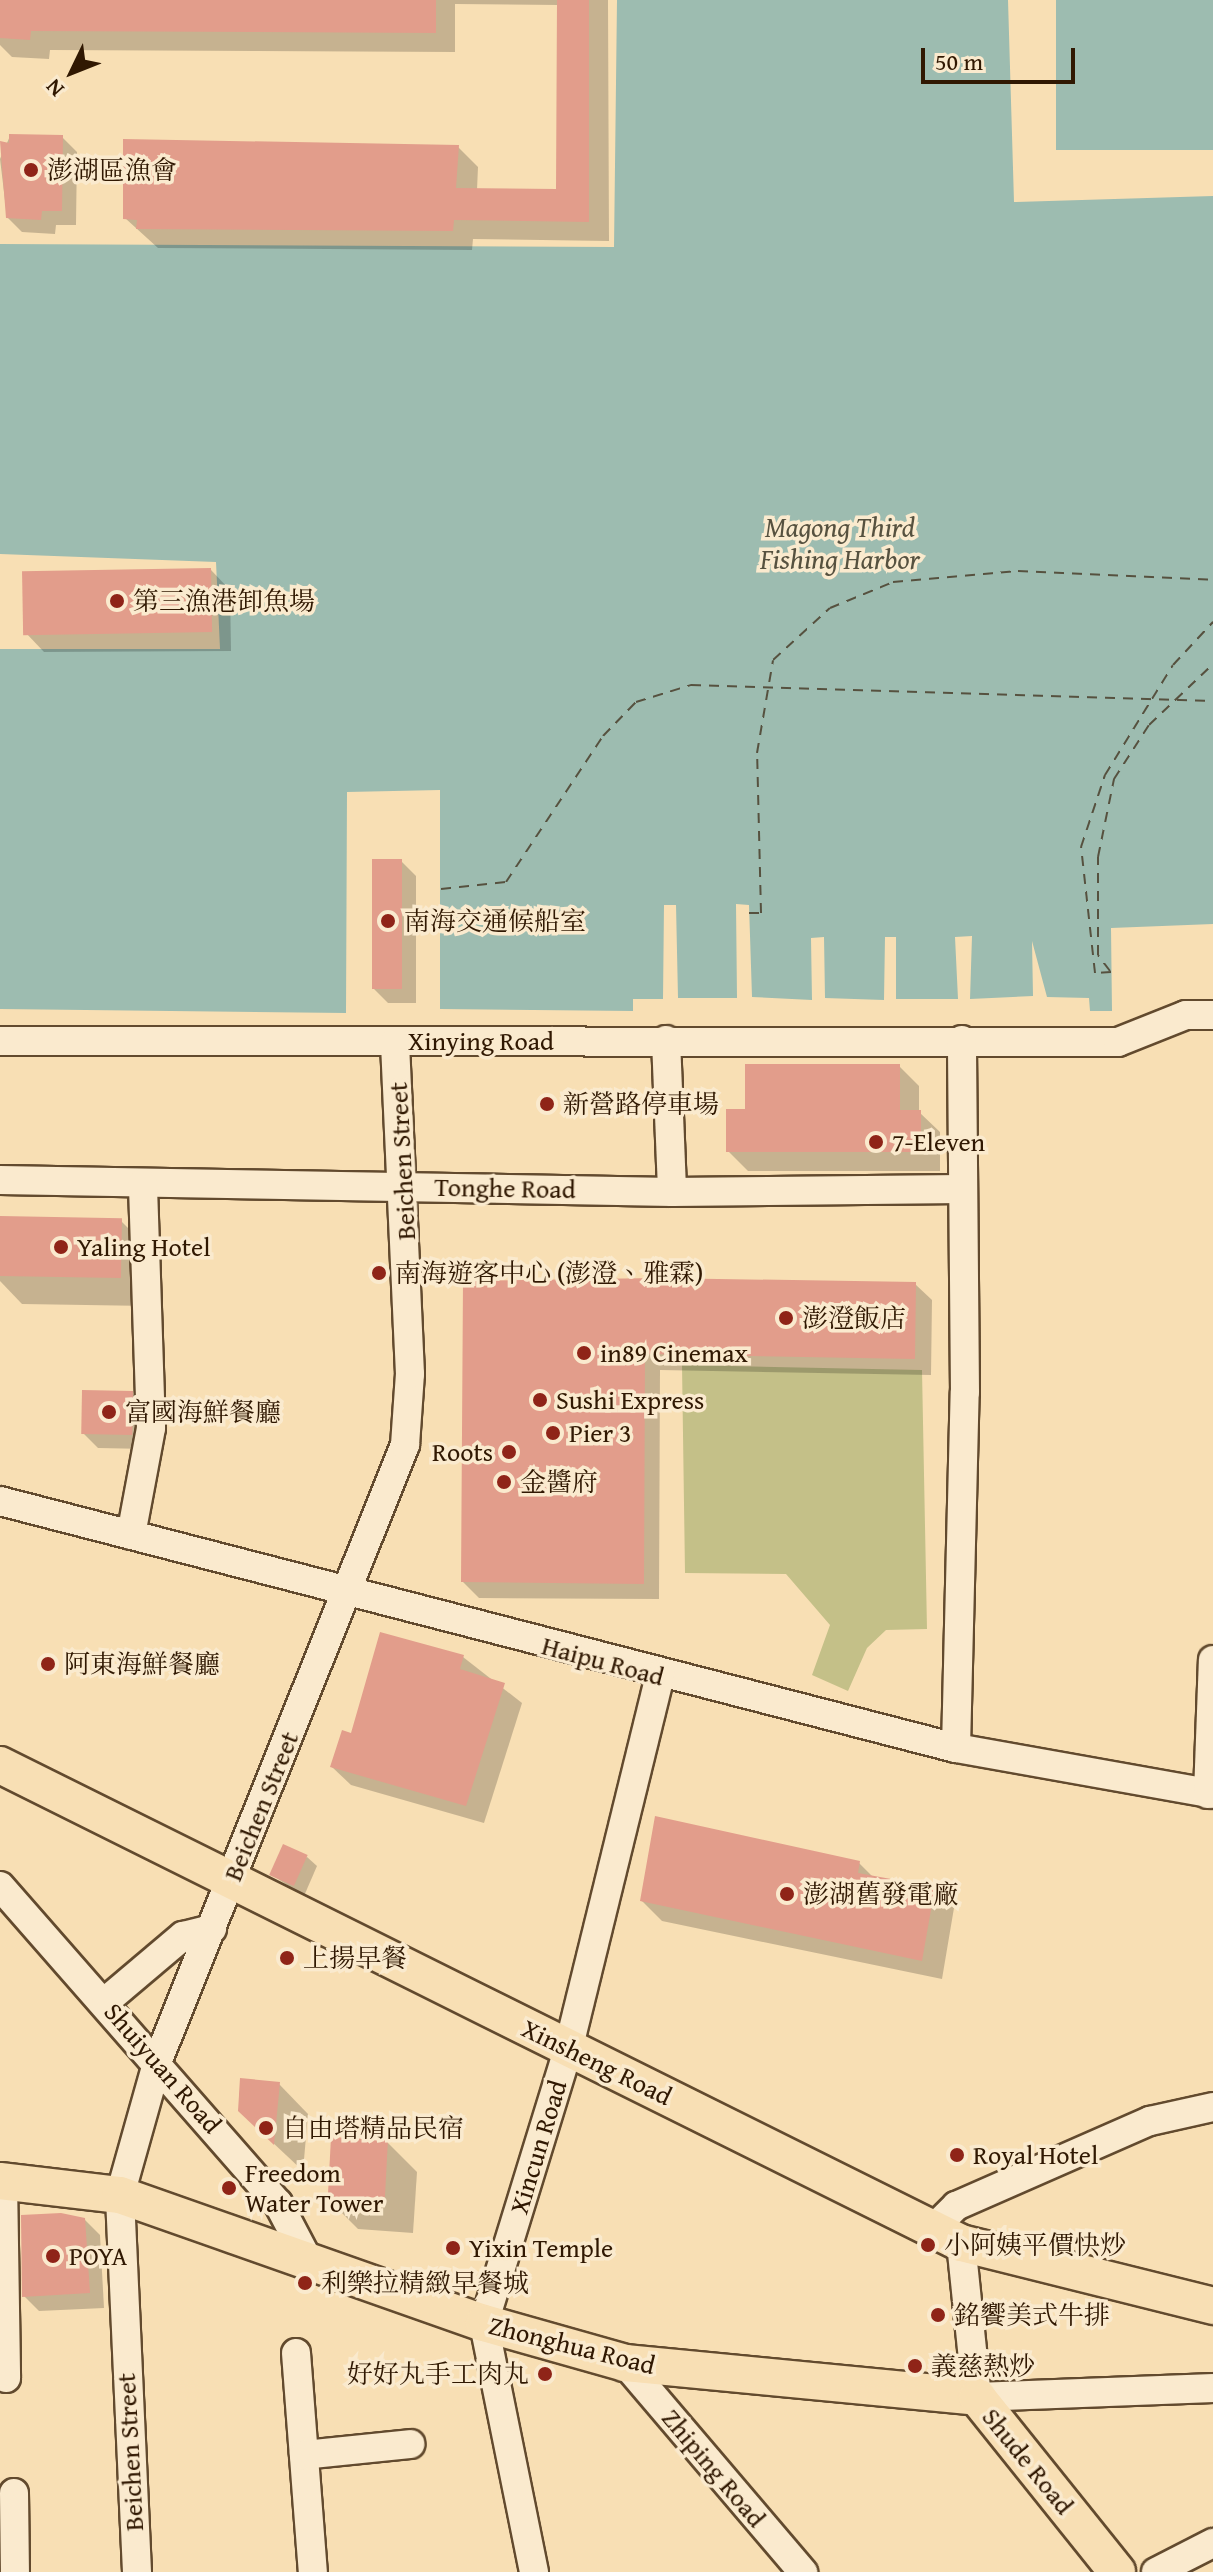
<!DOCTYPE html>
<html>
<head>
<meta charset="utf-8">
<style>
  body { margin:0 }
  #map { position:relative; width:1213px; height:2572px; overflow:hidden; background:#f8dfb4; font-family:"Gentium Book Plus","Noto Serif TC",serif }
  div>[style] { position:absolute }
  .green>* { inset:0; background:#c4c088 }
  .water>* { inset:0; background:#9dbcb0; transform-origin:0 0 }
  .shadow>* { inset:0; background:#0003 }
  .ferry>* { height:2px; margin-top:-1px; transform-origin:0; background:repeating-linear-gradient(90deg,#56513f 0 10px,transparent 0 18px) }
  .building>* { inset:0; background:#e29d8b; transform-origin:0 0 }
  .roads { filter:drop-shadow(2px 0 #624a2e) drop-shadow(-2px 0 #624a2e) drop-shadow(0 2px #624a2e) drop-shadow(0 -2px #624a2e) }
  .minor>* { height:28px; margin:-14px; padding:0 14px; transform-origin:14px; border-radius:14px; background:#faeace }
  .major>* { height:36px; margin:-18px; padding:0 18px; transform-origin:18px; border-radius:18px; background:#f8dfb4 }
  .dots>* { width:22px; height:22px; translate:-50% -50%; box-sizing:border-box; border:4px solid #faeace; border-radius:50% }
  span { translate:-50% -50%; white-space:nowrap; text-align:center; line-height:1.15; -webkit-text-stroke:7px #faeace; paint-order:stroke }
  .poi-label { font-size:26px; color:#301802 }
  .left { translate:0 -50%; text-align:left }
  .right { translate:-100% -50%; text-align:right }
  .street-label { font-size:26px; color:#301802 }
  .water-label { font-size:28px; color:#56513f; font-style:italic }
  .north { position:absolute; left:32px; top:32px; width:80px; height:80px; -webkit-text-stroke:6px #faeace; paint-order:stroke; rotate:227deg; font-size:22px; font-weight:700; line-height:32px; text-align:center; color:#301802 }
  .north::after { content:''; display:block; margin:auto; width:28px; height:36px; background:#301802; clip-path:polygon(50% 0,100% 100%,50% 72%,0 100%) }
  .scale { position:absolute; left:921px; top:48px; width:154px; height:36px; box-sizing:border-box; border:4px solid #301802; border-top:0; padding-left:10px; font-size:24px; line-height:28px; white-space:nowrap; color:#301802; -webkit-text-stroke:6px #faeace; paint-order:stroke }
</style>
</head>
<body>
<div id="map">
  <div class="green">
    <i style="clip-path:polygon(682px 1365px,922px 1370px,927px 1629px,886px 1630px,867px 1648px,848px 1691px,812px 1675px,830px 1625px,786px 1574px,685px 1573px)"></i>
  </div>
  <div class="water">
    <i style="clip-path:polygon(617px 0,1008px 0,1014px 202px,1213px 196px,1213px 924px,1111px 928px,1112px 1011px,1090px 1011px,1089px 998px,1047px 997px,1032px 941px,1033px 996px,970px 999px,972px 936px,955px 937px,958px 999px,896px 999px,896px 937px,885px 937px,884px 1000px,825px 998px,824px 937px,811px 938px,812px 1000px,752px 997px,749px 905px,736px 904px,737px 998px,678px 998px,676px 905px,664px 905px,663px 999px,633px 999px,633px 1011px,440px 1009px,440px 790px,347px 792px,346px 1013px,0 1009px,0 649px,220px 649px,216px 562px,0 554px,0 244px,614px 247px)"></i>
    <i style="left:1056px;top:0;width:157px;height:150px"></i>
  </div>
  <div class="shadow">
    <i style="clip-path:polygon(0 0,608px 0,609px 241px,473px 239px,472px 250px,158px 248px,125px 218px,458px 147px,478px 167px,477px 190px,558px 191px,559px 5px,455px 4px,455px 52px,50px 50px,49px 59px,12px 57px,0 45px)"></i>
    <i style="clip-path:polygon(10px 136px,62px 137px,77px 152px,76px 225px,56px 225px,55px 234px,22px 232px,7px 217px,0 159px)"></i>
    <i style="clip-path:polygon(211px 570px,230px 590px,231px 651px,44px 652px,25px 632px)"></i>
    <i style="clip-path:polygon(401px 861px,416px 876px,416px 1003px,388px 1003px,373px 988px)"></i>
    <i style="clip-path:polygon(899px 1066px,919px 1086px,919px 1112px,940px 1132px,940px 1171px,748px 1171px,728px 1151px,747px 1111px)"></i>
    <i style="clip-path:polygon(0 1218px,121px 1221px,150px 1250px,149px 1306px,22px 1304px,0 1281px)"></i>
    <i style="clip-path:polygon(465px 1283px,915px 1284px,932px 1300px,931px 1375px,660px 1370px,659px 1599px,479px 1598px,463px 1582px)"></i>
    <i style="clip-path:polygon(132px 1393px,147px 1408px,147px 1449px,98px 1448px,83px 1433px)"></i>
    <i style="clip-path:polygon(463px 1657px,522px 1703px,484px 1823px,351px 1785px,332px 1767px,352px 1735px)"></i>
    <i style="clip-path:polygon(307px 1857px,317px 1866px,304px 1896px,272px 1875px)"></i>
    <i style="clip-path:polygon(859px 1863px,874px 1878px,934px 1888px,954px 1908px,942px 1979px,662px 1921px,642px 1901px)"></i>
    <i style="clip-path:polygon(279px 2084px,308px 2114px,303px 2171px,270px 2140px)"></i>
    <i style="clip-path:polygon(387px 2142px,417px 2172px,413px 2233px,358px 2229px,329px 2200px)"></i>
    <i style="clip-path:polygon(85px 2220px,100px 2235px,104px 2308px,39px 2311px,24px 2296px)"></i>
  </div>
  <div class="ferry">
    <i style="left:441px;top:889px;width:65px;rotate:-6.1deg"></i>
    <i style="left:506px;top:882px;width:175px;rotate:-56.4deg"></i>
    <i style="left:603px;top:736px;width:47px;rotate:-45.9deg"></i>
    <i style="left:636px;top:702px;width:58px;rotate:-17.2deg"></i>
    <i style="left:691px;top:685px;width:522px;rotate:1.76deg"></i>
    <i style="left:749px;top:913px;width:12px"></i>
    <i style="left:761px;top:913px;width:160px;rotate:-91.4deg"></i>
    <i style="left:757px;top:753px;width:94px;rotate:-80.2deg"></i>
    <i style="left:773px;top:660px;width:77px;rotate:-42.4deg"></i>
    <i style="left:830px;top:608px;width:68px;rotate:-22.4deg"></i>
    <i style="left:893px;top:582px;width:125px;rotate:-5deg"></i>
    <i style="left:1018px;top:571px;width:195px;rotate:2.6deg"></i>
    <i style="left:1110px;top:971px;width:20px;rotate:-127deg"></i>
    <i style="left:1098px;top:955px;width:98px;rotate:-90deg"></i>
    <i style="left:1098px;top:857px;width:80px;rotate:-78.4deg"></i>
    <i style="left:1114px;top:779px;width:64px;rotate:-57.1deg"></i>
    <i style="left:1149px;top:725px;width:88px;rotate:-43.6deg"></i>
    <i style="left:1111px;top:972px;width:16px;rotate:176deg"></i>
    <i style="left:1095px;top:973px;width:127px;rotate:-96.3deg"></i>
    <i style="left:1081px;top:847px;width:76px;rotate:-71.6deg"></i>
    <i style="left:1105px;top:775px;width:129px;rotate:-58.3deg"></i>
    <i style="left:1173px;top:665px;width:59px;rotate:-47.1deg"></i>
  </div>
  <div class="building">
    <i style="clip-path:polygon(0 0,436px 0,436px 33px,31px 31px,30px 40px,0 38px)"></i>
    <i style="clip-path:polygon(557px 0,589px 0,589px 222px,454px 220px,453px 231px,136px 229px,137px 220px,123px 219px,123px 139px,459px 145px,456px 188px,556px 189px)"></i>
    <i style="clip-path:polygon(9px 134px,63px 135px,62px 211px,42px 211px,41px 220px,6px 218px,0 141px,9px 143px)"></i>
    <i style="left:211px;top:568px;width:64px;height:189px;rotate:89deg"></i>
    <i style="left:372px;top:859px;width:30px;height:130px"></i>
    <i style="clip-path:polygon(745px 1064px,900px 1064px,900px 1110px,921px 1110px,921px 1152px,726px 1152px,726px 1109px,745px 1109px)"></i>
    <i style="left:0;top:1216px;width:122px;height:60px;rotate:1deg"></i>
    <i style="clip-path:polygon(657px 1278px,916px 1282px,915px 1359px,645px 1354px,644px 1584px,461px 1582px,463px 1281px)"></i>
    <i style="left:82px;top:1390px;width:51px;height:44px;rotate:1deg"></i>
    <i style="clip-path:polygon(380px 1632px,464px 1655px,460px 1669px,505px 1683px,466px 1806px,330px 1767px,342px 1730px,351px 1733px)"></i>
    <i style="clip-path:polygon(655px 1816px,860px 1861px,858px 1873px,935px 1887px,922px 1961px,640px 1901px)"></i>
    <i style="left:283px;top:1844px;width:27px;height:34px;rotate:24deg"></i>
    <i style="clip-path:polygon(240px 2078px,280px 2082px,274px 2145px,238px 2111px)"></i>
    <i style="left:331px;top:2137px;width:57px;height:64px;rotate:3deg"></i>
    <i style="clip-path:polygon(61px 2213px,85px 2218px,90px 2293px,22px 2297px,21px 2215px)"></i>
  </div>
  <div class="roads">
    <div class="minor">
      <i style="left:666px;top:1040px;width:152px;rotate:87.7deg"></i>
      <i style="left:0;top:1041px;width:1118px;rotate:0.05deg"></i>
      <i style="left:1118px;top:1042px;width:73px;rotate:-21.7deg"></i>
      <i style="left:1186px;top:1015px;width:27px"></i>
      <i style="left:0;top:1180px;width:672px;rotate:1.02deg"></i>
      <i style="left:672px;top:1192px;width:290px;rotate:-0.6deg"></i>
      <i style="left:0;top:1501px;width:987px;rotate:14.49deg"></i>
      <i style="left:956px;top:1748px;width:261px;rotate:10.1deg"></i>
      <i style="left:131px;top:1535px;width:109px;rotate:-79.4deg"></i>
      <i style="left:151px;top:1428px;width:245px;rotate:-91.9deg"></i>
      <i style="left:956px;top:1748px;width:356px;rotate:-88.6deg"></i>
      <i style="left:965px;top:1392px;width:352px;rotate:-90.5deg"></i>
      <i style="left:1208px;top:1794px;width:134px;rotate:-87.9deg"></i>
      <i style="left:0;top:1886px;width:422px;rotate:48.8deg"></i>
      <i style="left:278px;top:2203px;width:67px;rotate:62.3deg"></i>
      <i style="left:106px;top:2001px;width:101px;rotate:-40.2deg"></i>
      <i style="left:183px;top:1936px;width:30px;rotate:-14deg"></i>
      <i style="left:3px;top:2181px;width:197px;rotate:89.1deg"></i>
      <i style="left:935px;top:2227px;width:30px;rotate:-45deg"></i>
      <i style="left:956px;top:2206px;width:212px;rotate:-23.7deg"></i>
      <i style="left:1150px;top:2121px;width:65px;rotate:-12.5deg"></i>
      <i style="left:961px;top:2243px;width:155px;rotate:84.1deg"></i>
      <i style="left:977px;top:2397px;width:236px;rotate:-2.2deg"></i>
      <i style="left:296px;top:2353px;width:220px;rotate:85.6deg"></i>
      <i style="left:625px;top:2363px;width:275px;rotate:49.6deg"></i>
      <i style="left:304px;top:2455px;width:107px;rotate:-5.9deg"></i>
      <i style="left:14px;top:2493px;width:79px;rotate:89.3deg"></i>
      <i style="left:137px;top:2572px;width:377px;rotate:-92.6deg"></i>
      <i style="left:120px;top:2195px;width:140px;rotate:-74.3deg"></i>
      <i style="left:158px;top:2060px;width:663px;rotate:-68.12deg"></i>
      <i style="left:405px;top:1445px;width:71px;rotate:-86deg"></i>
      <i style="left:410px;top:1374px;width:333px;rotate:-92.6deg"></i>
      <i style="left:534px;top:2572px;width:254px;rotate:-101.4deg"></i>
      <i style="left:484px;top:2323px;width:286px;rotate:-72.9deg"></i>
      <i style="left:568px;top:2050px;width:386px;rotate:-76.2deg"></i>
      <i style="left:1156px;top:2572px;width:64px;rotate:-27deg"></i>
    </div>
    <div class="major">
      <i style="left:0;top:1765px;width:1073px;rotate:26.45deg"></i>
      <i style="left:961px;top:2243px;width:260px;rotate:14deg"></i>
      <i style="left:0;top:2181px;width:121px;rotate:6.7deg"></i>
      <i style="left:120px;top:2195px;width:386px;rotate:19.4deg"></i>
      <i style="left:484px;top:2323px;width:147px;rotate:15.8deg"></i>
      <i style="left:625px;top:2363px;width:354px;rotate:5.5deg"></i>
      <i style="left:977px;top:2397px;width:224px;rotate:51.3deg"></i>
    </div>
  </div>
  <div class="dots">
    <i style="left:31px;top:170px;background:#8f2418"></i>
    <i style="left:117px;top:601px;background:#8f2418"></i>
    <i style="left:388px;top:921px;background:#8f2418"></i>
    <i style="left:547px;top:1104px;background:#8f2418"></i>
    <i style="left:876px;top:1142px;background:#8f2418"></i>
    <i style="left:61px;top:1247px;background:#8f2418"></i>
    <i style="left:379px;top:1273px;background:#8f2418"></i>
    <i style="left:786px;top:1318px;background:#8f2418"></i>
    <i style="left:584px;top:1353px;background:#8f2418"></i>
    <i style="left:540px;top:1400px;background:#8f2418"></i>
    <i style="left:109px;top:1412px;background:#8f2418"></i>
    <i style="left:553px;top:1433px;background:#8f2418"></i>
    <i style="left:509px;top:1452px;background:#8f2418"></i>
    <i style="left:504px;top:1482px;background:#8f2418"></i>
    <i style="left:48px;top:1664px;background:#8f2418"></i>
    <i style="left:787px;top:1894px;background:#8f2418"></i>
    <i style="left:287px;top:1958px;background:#8f2418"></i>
    <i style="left:266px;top:2128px;background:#8f2418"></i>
    <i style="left:957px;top:2155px;background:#8f2418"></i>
    <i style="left:229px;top:2188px;background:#8f2418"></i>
    <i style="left:928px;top:2245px;background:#8f2418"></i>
    <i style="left:453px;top:2248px;background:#8f2418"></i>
    <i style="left:53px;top:2256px;background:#8f2418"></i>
    <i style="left:305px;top:2283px;background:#8f2418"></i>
    <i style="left:938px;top:2315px;background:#8f2418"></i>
    <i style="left:915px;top:2366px;background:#8f2418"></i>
    <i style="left:545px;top:2374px;background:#8f2418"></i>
  </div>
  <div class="poi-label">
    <span class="left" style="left:47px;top:170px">澎湖區漁會</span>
    <span class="left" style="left:133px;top:601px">第三漁港卸魚場</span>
    <span class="left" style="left:404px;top:921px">南海交通候船室</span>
    <span class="left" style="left:563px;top:1104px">新營路停車場</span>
    <span class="left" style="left:892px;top:1142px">7-Eleven</span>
    <span class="left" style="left:77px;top:1247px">Yaling Hotel</span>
    <span class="left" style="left:395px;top:1273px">南海遊客中心 (澎澄、雅霖)</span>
    <span class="left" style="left:802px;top:1318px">澎澄飯店</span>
    <span class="left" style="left:600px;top:1353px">in89 Cinemax</span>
    <span class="left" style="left:556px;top:1400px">Sushi Express</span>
    <span class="left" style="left:125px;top:1412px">富國海鮮餐廳</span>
    <span class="left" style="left:569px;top:1433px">Pier 3</span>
    <span class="right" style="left:493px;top:1452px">Roots</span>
    <span class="left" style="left:520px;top:1482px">金醬府</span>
    <span class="left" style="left:64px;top:1664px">阿東海鮮餐廳</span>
    <span class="left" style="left:803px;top:1894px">澎湖舊發電廠</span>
    <span class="left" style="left:303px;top:1958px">上揚早餐</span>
    <span class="left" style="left:282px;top:2128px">自由塔精品民宿</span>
    <span class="left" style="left:973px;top:2155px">Royal Hotel</span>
    <span class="left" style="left:245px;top:2188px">Freedom<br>Water Tower</span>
    <span class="left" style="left:944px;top:2245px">小阿姨平價快炒</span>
    <span class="left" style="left:469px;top:2248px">Yixin Temple</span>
    <span class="left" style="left:69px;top:2256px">POYA</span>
    <span class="left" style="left:321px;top:2283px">利樂拉精緻早餐城</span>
    <span class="left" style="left:954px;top:2315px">銘饗美式牛排</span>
    <span class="left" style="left:931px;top:2366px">義慈熱炒</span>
    <span class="right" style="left:529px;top:2374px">好好丸手工肉丸</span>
  </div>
  <div class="street-label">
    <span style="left:481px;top:1041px">Xinying Road</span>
    <span style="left:402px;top:1161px;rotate:-93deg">Beichen Street</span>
    <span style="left:505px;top:1188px;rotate:1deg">Tonghe Road</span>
    <span style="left:603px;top:1661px;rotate:15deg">Haipu Road</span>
    <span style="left:261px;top:1806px;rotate:-68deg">Beichen Street</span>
    <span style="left:597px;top:2062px;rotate:26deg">Xinsheng Road</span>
    <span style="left:163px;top:2068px;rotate:49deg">Shuiyuan Road</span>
    <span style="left:538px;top:2147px;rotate:-73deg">Xincun Road</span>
    <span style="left:572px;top:2345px;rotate:14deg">Zhonghua Road</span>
    <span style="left:130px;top:2452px;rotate:-93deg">Beichen Street</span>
    <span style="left:1028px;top:2461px;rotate:51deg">Shude Road</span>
    <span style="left:714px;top:2468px;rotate:50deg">Zhiping Road</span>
  </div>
  <div class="water-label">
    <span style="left:840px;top:543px">Magong Third<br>Fishing Harbor</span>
  </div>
  <div class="north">N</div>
  <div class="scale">50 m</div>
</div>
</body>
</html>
